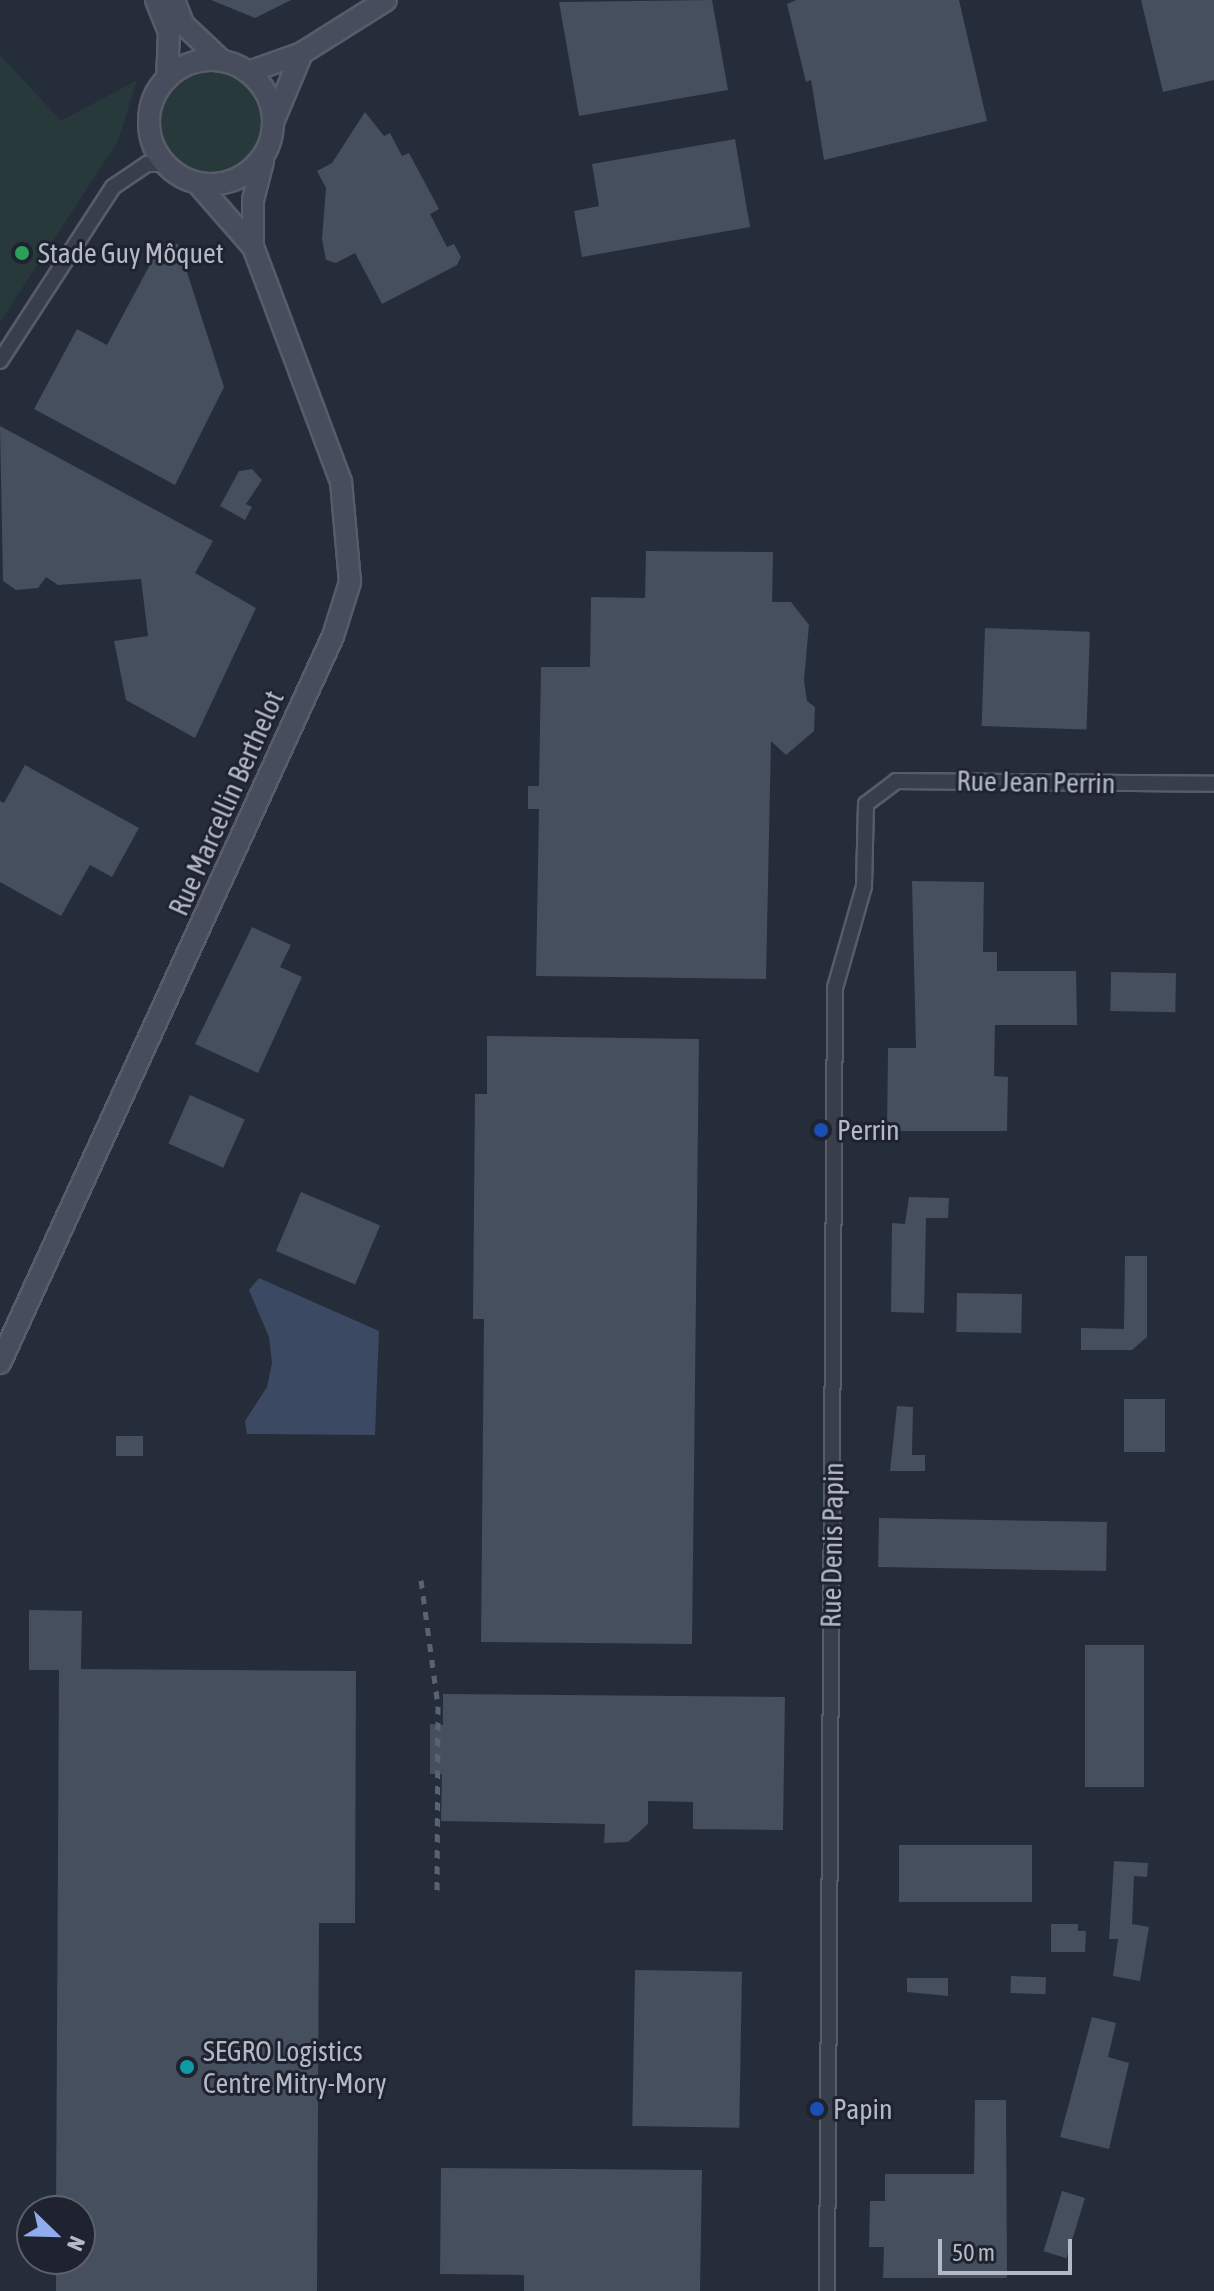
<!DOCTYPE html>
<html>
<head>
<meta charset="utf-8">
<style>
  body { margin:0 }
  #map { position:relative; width:1214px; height:2291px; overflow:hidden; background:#252c3a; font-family:"Asap Condensed",sans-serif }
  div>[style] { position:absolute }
  .green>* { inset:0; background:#28393c }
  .round { border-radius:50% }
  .water>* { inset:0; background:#3c4962 }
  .building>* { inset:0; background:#464f5e; transform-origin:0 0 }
  .roads { filter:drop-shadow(2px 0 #575c68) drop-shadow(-2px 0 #575c68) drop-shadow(0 2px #575c68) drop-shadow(0 -2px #575c68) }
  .street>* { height:14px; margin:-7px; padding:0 7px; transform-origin:7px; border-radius:7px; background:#383e4a }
  .secondary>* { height:20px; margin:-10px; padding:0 10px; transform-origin:10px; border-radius:10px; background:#474d5d }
  .secondary>.ring { margin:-10px; padding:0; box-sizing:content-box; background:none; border:20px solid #474d5d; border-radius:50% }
  .rail>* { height:5px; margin-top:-2.5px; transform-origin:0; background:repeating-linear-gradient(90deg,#5b6271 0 8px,transparent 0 16px) }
  .dots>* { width:22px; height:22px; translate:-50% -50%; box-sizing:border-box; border:4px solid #1e232f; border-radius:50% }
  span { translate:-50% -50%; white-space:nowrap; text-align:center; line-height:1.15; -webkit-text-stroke:6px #1e232f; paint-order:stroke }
  .poi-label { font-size:28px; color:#b4b9c6 }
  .left { translate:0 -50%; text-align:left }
  .street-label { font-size:28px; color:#b4b9c6 }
  .north { position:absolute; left:16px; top:2195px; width:80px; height:80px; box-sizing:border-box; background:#1e232f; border:2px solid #5a5f6b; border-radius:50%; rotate:113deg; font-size:22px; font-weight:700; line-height:32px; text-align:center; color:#b4b9c6 }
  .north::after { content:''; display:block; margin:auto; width:28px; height:36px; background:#90acee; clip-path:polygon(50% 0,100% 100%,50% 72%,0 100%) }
  .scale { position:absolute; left:938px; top:2239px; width:134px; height:36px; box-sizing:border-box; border:4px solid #b4b9c6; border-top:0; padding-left:10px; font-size:24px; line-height:28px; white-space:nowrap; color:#b4b9c6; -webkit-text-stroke:6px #1e232f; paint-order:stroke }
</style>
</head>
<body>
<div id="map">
  <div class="green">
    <i style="clip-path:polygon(0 55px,61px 121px,137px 80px,118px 141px,0 322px)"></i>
    <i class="round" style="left:157px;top:66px;width:110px;height:110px"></i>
  </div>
  <div class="water">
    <i style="clip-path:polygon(259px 1278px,379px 1331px,375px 1435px,247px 1434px,245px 1421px,267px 1387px,272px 1363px,269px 1337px,249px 1290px)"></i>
  </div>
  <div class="building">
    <i style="clip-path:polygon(211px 0,291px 0,255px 18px)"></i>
    <i style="clip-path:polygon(712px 0,728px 90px,579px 116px,559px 2px)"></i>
    <i style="clip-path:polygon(796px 0,959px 0,987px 121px,824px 160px,811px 80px,806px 82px,787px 4px)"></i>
    <i style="clip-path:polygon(1141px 0,1214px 0,1214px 80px,1163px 92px)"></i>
    <i style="clip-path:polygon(365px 112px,384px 136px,390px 133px,402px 156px,409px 153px,439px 209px,430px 214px,447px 247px,454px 244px,461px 257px,457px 265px,382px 304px,355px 253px,336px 263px,326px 260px,322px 239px,326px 188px,317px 171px,332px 163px)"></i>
    <i style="clip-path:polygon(735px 139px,750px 227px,582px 257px,574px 211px,599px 206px,592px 164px)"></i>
    <i style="clip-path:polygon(161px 244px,178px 244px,224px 387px,175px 485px,34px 409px,77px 329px,107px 345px)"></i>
    <i style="clip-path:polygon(0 426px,213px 541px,195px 573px,256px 608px,195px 738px,126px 700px,114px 641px,148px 636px,141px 579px,58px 585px,46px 577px,38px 588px,16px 590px,3px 581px)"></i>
    <i style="clip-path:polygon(239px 471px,252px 469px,262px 480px,246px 504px,252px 507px,245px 520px,220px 506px)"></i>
    <i style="clip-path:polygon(646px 551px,773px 552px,772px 602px,791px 602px,809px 625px,804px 680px,807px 701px,815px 707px,814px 731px,786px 755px,771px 741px,766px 979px,536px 976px,539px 809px,528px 809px,528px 786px,539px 786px,541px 667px,590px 667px,591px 597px,645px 598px)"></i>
    <i style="left:985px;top:628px;width:105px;height:98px;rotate:2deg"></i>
    <i style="clip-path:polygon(25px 765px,139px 828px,112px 877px,90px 865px,61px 916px,0 882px,0 801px,4px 803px)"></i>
    <i style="clip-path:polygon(912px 881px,984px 882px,983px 952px,997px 952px,997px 971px,1076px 971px,1077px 1025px,995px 1025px,994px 1076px,1008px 1077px,1007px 1131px,887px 1131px,888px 1048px,916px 1048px)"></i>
    <i style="clip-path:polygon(252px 927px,291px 945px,280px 967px,302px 977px,258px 1073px,195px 1044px)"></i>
    <i style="left:1111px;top:972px;width:65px;height:39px;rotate:1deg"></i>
    <i style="clip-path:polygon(487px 1036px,699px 1039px,692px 1644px,481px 1642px,484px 1319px,473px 1319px,475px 1094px,487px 1094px)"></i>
    <i style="left:190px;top:1095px;width:60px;height:53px;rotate:24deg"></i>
    <i style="left:301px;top:1192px;width:86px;height:64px;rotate:23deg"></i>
    <i style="clip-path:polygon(909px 1197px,949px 1198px,948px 1218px,926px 1218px,924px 1313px,891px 1312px,892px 1223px,905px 1224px)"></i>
    <i style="clip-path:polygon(1125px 1256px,1147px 1256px,1147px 1337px,1132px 1350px,1081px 1350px,1081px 1328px,1124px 1329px)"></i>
    <i style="left:957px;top:1293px;width:65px;height:39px;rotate:1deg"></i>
    <i style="left:1124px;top:1399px;width:41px;height:53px"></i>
    <i style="clip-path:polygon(897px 1406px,913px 1407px,912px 1455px,925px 1455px,925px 1471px,890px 1471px)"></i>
    <i style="left:116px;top:1436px;width:27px;height:20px"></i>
    <i style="left:879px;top:1518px;width:228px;height:49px;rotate:1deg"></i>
    <i style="clip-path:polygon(29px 1610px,82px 1611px,81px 1669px,356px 1671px,355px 1923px,319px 1923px,317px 2291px,56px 2291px,56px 2259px,80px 2259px,80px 2211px,56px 2211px,59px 1670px,29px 1670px)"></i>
    <i style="left:1085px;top:1645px;width:59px;height:142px"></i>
    <i style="clip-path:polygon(443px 1694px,785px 1697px,783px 1830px,693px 1829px,693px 1802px,648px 1801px,648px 1824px,628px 1842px,604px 1843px,605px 1824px,441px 1821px,442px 1774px,430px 1774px,430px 1724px,443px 1725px)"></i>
    <i style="left:899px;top:1845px;width:133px;height:57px"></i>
    <i style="clip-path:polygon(1114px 1861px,1148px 1863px,1147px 1877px,1134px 1876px,1132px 1924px,1149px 1927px,1140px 1981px,1113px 1976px,1118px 1939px,1109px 1939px)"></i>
    <i style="clip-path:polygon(1051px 1924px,1078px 1924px,1078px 1931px,1086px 1931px,1085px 1952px,1051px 1952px)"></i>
    <i style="left:635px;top:1970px;width:107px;height:156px;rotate:1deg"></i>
    <i style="left:1011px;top:1976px;width:35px;height:17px;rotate:2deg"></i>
    <i style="clip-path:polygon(907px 1978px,948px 1978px,948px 1996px,907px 1992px)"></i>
    <i style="clip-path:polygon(1092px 2017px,1116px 2023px,1108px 2057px,1129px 2063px,1109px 2149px,1060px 2137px)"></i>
    <i style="clip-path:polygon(975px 2100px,1006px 2100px,1007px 2278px,883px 2278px,884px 2247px,869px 2247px,870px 2201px,885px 2201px,885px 2174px,974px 2174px)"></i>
    <i style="clip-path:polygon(441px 2168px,702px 2170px,700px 2291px,524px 2291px,524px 2275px,440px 2274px)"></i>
    <i style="left:1062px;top:2191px;width:24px;height:63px;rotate:17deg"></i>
  </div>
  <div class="roads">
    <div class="street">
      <i style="left:0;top:361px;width:207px;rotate:-57deg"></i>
      <i style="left:113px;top:187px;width:41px;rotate:-34.1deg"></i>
      <i style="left:147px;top:164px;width:18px"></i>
      <i style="left:827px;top:2291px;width:1303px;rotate:-89.65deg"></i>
      <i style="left:835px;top:988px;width:106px;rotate:-74.1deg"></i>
      <i style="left:864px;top:886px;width:82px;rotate:-88.6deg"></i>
      <i style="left:866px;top:804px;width:38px;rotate:-37deg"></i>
      <i style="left:896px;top:781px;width:318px;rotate:0.5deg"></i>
    </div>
    <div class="secondary">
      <i style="left:156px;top:0;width:35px;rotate:68deg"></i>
      <i style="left:169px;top:33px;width:45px;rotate:92.5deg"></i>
      <i style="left:174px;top:0;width:26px;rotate:69deg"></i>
      <i style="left:183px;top:24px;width:52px;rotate:43.5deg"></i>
      <i class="ring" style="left:149px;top:60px;width:104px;height:104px"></i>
      <i style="left:249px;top:72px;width:56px;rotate:-19.7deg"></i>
      <i style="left:302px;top:53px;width:99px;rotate:-32.2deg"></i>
      <i style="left:274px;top:120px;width:73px;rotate:-67.3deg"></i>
      <i style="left:253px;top:247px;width:47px;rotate:-90deg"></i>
      <i style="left:253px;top:200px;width:40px;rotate:-75.6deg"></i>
      <i style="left:0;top:1363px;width:800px;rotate:-65.39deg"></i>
      <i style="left:333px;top:636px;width:57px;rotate:-72.5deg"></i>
      <i style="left:350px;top:582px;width:100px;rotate:-95.1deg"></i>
      <i style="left:341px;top:482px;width:251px;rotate:-110.5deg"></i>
      <i style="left:253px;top:247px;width:84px;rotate:-131.1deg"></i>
    </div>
  </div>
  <div class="rail">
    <i style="left:421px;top:1580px;width:127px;rotate:82.3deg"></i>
    <i style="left:438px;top:1706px;width:184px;rotate:90.3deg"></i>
  </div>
  <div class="dots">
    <i style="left:22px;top:253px;background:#2e9e5b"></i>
    <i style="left:821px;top:1130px;background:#1a4fb4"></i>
    <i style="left:187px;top:2067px;background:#0f9aa8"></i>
    <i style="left:817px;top:2109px;background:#1a4fb4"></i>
  </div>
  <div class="poi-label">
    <span class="left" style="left:38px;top:253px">Stade Guy Môquet</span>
    <span class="left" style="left:837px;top:1130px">Perrin</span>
    <span class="left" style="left:203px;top:2067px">SEGRO Logistics<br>Centre Mitry-Mory</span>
    <span class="left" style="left:833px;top:2109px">Papin</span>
  </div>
  <div class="street-label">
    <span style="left:1036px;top:782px;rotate:1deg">Rue Jean Perrin</span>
    <span style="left:226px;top:803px;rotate:-66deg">Rue Marcellin Berthelot</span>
    <span style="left:832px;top:1545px;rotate:-89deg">Rue Denis Papin</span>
  </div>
  <div class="north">N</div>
  <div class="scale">50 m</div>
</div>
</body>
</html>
